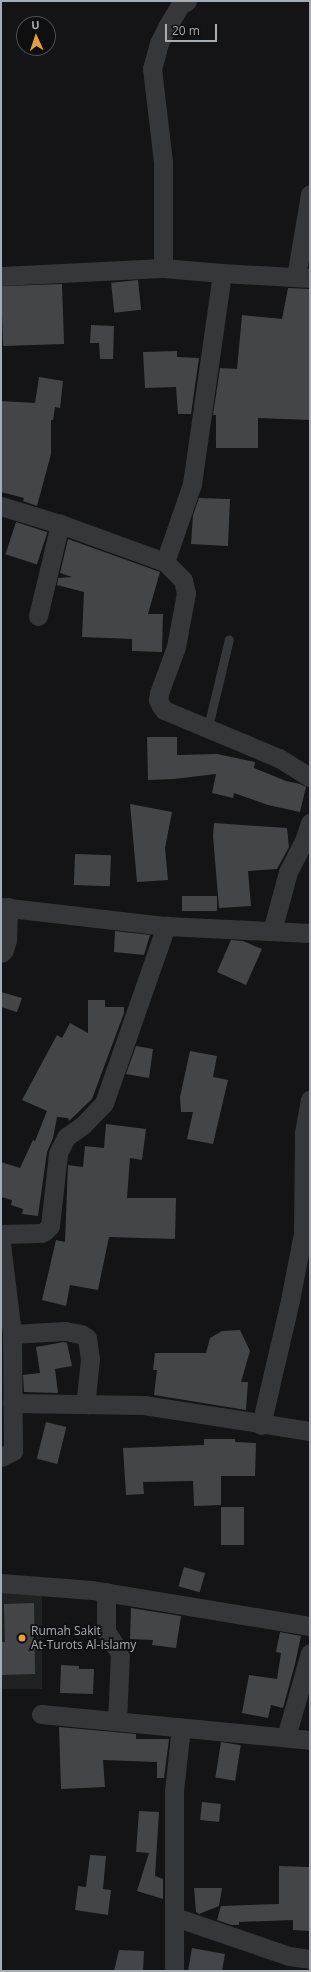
<!DOCTYPE html>
<html>
<head>
<meta charset="utf-8">
<style>
  body { margin:0 }
  #map { position:relative; width:311px; height:1972px; overflow:hidden; background:#141416; font-family:"Open Sans",sans-serif }
  div>[style] { position:absolute }
  .built>* { inset:0; background:#202123; transform-origin:0 0 }
  .building>* { inset:0; background:#434549; transform-origin:0 0 }
  .service>* { height:9px; margin:-4.5px; padding:0 4.5px; transform-origin:4.5px; border-radius:4.5px; background:#36373a }
  .minor>* { height:19px; margin:-9.5px; padding:0 9.5px; transform-origin:9.5px; border-radius:9.5px; background:#36373a }
  .dots>* { width:11px; height:11px; translate:-50% -50%; box-sizing:border-box; border:2px solid #0f0f11; border-radius:50% }
  span { translate:-50% -50%; white-space:nowrap; text-align:center; line-height:1.15; -webkit-text-stroke:3.5px #0f0f11; paint-order:stroke }
  .poi-label { font-size:12px; color:#a7adb5 }
  .left { translate:0 -50%; text-align:left }
  .frame { position:absolute; inset:0; border:2px solid #a7adb5; pointer-events:none }
  .north { position:absolute; left:16px; top:16px; width:40px; height:40px; box-sizing:border-box; background:#0f0f11; border:1px solid #4c4e53; border-radius:50%; rotate:357deg; font-size:11px; font-weight:700; line-height:16px; text-align:center; color:#a7adb5 }
  .north::after { content:''; display:block; margin:auto; width:14px; height:18px; background:#e29e40; clip-path:polygon(50% 0,100% 100%,50% 72%,0 100%) }
  .scale { position:absolute; left:165px; top:24px; width:52px; height:18px; box-sizing:border-box; border:2px solid #a7adb5; border-top:0; padding-left:5px; font-size:12px; line-height:14px; white-space:nowrap; color:#a7adb5; -webkit-text-stroke:3px #0f0f11; paint-order:stroke }
</style>
</head>
<body>
<div id="map">
  <div class="built">
    <i style="left:1px;top:1587px;width:41px;height:102px"></i>
  </div>
  <div class="building">
    <i style="left:138px;top:280px;width:30px;height:27px;rotate:84deg"></i>
    <i style="left:62px;top:284px;width:60px;height:61px;rotate:88deg"></i>
    <i style="clip-path:polygon(288px 288px,310px 289px,310px 420px,258px 418px,258px 448px,216px 448px,216px 415px,213px 415px,220px 368px,237px 369px,242px 315px,282px 319px)"></i>
    <i style="clip-path:polygon(91px 325px,114px 326px,113px 359px,100px 359px,99px 343px,90px 343px)"></i>
    <i style="clip-path:polygon(177px 351px,177px 357px,199px 358px,191px 414px,178px 414px,176px 387px,145px 388px,143px 352px)"></i>
    <i style="clip-path:polygon(39px 377px,63px 381px,60px 408px,55px 407px,53px 420px,51px 420px,51px 454px,37px 506px,23px 501px,24px 498px,1px 492px,1px 401px,35px 403px)"></i>
    <i style="clip-path:polygon(199px 498px,230px 499px,228px 546px,191px 544px,193px 515px)"></i>
    <i style="left:16px;top:522px;width:33px;height:34px;rotate:18deg"></i>
    <i style="clip-path:polygon(68px 539px,160px 572px,148px 614px,163px 614px,162px 652px,132px 651px,132px 639px,82px 637px,84px 592px,57px 585px,58px 578px,72px 577px,60px 573px)"></i>
    <i style="clip-path:polygon(147px 737px,177px 737px,177px 755px,217px 754px,255px 762px,254px 768px,286px 781px,300px 784px,306px 787px,300px 812px,268px 805px,234px 793px,233px 798px,212px 793px,216px 774px,174px 779px,148px 780px)"></i>
    <i style="clip-path:polygon(130px 804px,172px 812px,165px 848px,168px 880px,137px 882px)"></i>
    <i style="clip-path:polygon(214px 823px,287px 828px,289px 847px,277px 869px,248px 871px,251px 906px,219px 908px,213px 836px)"></i>
    <i style="left:75px;top:854px;width:36px;height:31px;rotate:2deg"></i>
    <i style="left:217px;top:896px;width:15px;height:35px;rotate:90deg"></i>
    <i style="clip-path:polygon(115px 931px,150px 935px,144px 955px,114px 952px)"></i>
    <i style="clip-path:polygon(231px 940px,243px 941px,262px 949px,246px 985px,217px 972px)"></i>
    <i style="clip-path:polygon(1px 992px,22px 998px,17px 1012px,1px 1007px)"></i>
    <i style="clip-path:polygon(88px 1000px,105px 1000px,105px 1007px,124px 1007px,124px 1013px,92px 1099px,69px 1121px,68px 1118px,57px 1117px,53px 1138px,47px 1152px,38px 1216px,22px 1214px,23px 1209px,11px 1205px,12px 1200px,1px 1197px,1px 1162px,20px 1168px,33px 1140px,35px 1141px,47px 1111px,22px 1100px,57px 1035px,62px 1038px,70px 1023px,88px 1033px)"></i>
    <i style="clip-path:polygon(136px 1046px,153px 1049px,149px 1078px,126px 1074px)"></i>
    <i style="clip-path:polygon(190px 1051px,217px 1056px,213px 1077px,228px 1080px,213px 1144px,187px 1139px,193px 1112px,181px 1112px,180px 1097px)"></i>
    <i style="clip-path:polygon(106px 1124px,146px 1129px,142px 1160px,130px 1158px,127px 1198px,176px 1198px,175px 1239px,109px 1237px,98px 1290px,70px 1285px,66px 1306px,42px 1300px,56px 1240px,65px 1242px,68px 1165px,83px 1167px,85px 1146px,104px 1148px)"></i>
    <i style="clip-path:polygon(240px 1330px,250px 1351px,241px 1382px,248px 1382px,246px 1410px,154px 1395px,157px 1370px,153px 1370px,155px 1353px,206px 1353px,210px 1338px,222px 1331px)"></i>
    <i style="clip-path:polygon(64px 1342px,67px 1343px,72px 1366px,55px 1369px,58px 1393px,24px 1392px,23px 1375px,40px 1373px,36px 1347px)"></i>
    <i style="left:46px;top:1422px;width:21px;height:38px;rotate:14deg"></i>
    <i style="clip-path:polygon(204px 1439px,235px 1439px,235px 1442px,256px 1443px,255px 1476px,221px 1476px,221px 1505px,194px 1506px,193px 1481px,143px 1482px,144px 1494px,126px 1495px,123px 1448px,204px 1445px)"></i>
    <i style="left:221px;top:1507px;width:23px;height:38px"></i>
    <i style="left:184px;top:1567px;width:22px;height:20px;rotate:16deg"></i>
    <i style="clip-path:polygon(34px 1603px,35px 1674px,1px 1675px,1px 1642px,5px 1642px,4px 1604px)"></i>
    <i style="clip-path:polygon(131px 1608px,181px 1616px,176px 1648px,152px 1645px,153px 1640px,130px 1639px)"></i>
    <i style="clip-path:polygon(280px 1632px,301px 1636px,295px 1664px,283px 1708px,271px 1705px,268px 1718px,242px 1713px,249px 1675px,277px 1679px,281px 1653px,276px 1652px)"></i>
    <i style="clip-path:polygon(61px 1665px,79px 1666px,79px 1669px,94px 1669px,93px 1694px,60px 1693px)"></i>
    <i style="clip-path:polygon(59px 1727px,136px 1734px,136px 1739px,169px 1739px,164px 1778px,157px 1778px,157px 1762px,103px 1760px,105px 1787px,61px 1789px)"></i>
    <i style="left:221px;top:1742px;width:20px;height:36px;rotate:9deg"></i>
    <i style="left:202px;top:1802px;width:19px;height:18px;rotate:6deg"></i>
    <i style="clip-path:polygon(139px 1811px,159px 1812px,155px 1876px,163px 1879px,163px 1899px,137px 1891px,149px 1853px,136px 1852px)"></i>
    <i style="clip-path:polygon(90px 1855px,106px 1856px,103px 1889px,111px 1890px,108px 1915px,75px 1910px,78px 1886px,86px 1887px)"></i>
    <i style="clip-path:polygon(279px 1866px,310px 1867px,310px 1931px,293px 1930px,293px 1920px,239px 1922px,239px 1925px,231px 1925px,217px 1920px,221px 1906px,279px 1904px)"></i>
    <i style="clip-path:polygon(194px 1888px,222px 1888px,219px 1906px,199px 1914px,196px 1912px)"></i>
    <i style="clip-path:polygon(192px 1948px,225px 1954px,222px 1971px,188px 1971px)"></i>
    <i style="clip-path:polygon(119px 1950px,144px 1951px,143px 1971px,114px 1971px)"></i>
  </div>
  <div class="service">
    <i style="left:208px;top:727px;width:90px;rotate:-76.6deg"></i>
  </div>
  <div class="minor">
    <i style="left:163px;top:268px;width:106px;rotate:-90deg"></i>
    <i style="left:163px;top:162px;width:94px;rotate:-96.7deg"></i>
    <i style="left:152px;top:69px;width:27px;rotate:-75deg"></i>
    <i style="left:159px;top:43px;width:18px;rotate:-63deg"></i>
    <i style="left:167px;top:27px;width:26px;rotate:-59deg"></i>
    <i style="left:180px;top:5px;width:8px;rotate:-30deg"></i>
    <i style="left:1px;top:276px;width:162px;rotate:-2.8deg"></i>
    <i style="left:163px;top:268px;width:59px;rotate:4.8deg"></i>
    <i style="left:222px;top:273px;width:88px;rotate:3.3deg"></i>
    <i style="left:296px;top:277px;width:84px;rotate:-80.4deg"></i>
    <i style="left:1px;top:506px;width:62px;rotate:17deg"></i>
    <i style="left:60px;top:524px;width:112px;rotate:19.9deg"></i>
    <i style="left:165px;top:562px;width:25px;rotate:45deg"></i>
    <i style="left:183px;top:580px;width:13px;rotate:77deg"></i>
    <i style="left:186px;top:593px;width:55px;rotate:100.5deg"></i>
    <i style="left:176px;top:647px;width:49px;rotate:110.3deg"></i>
    <i style="left:159px;top:693px;width:7px;rotate:98deg"></i>
    <i style="left:158px;top:700px;width:7px;rotate:63deg"></i>
    <i style="left:161px;top:706px;width:5px;rotate:53deg"></i>
    <i style="left:164px;top:710px;width:125px;rotate:22.7deg"></i>
    <i style="left:279px;top:758px;width:36px;rotate:32deg"></i>
    <i style="left:165px;top:562px;width:83px;rotate:-70.9deg"></i>
    <i style="left:192px;top:484px;width:213px;rotate:-81.9deg"></i>
    <i style="left:38px;top:616px;width:95px;rotate:-76.6deg"></i>
    <i style="left:1px;top:907px;width:166px;rotate:6.6deg"></i>
    <i style="left:166px;top:926px;width:144px;rotate:2.8deg"></i>
    <i style="left:272px;top:931px;width:61px;rotate:-74.8deg"></i>
    <i style="left:288px;top:872px;width:35px;rotate:-63deg"></i>
    <i style="left:304px;top:841px;width:19px;rotate:-72deg"></i>
    <i style="left:1px;top:953px;width:4px;rotate:-45deg"></i>
    <i style="left:4px;top:950px;width:10px;rotate:-73deg"></i>
    <i style="left:7px;top:940px;width:33px;rotate:-88deg"></i>
    <i style="left:1px;top:1234px;width:40px;rotate:-1.4deg"></i>
    <i style="left:41px;top:1233px;width:4px;rotate:-27deg"></i>
    <i style="left:45px;top:1231px;width:7px;rotate:-45deg"></i>
    <i style="left:50px;top:1226px;width:73px;rotate:-83.7deg"></i>
    <i style="left:58px;top:1153px;width:18px;rotate:-63deg"></i>
    <i style="left:66px;top:1137px;width:21px;rotate:-35deg"></i>
    <i style="left:83px;top:1125px;width:30px;rotate:-46deg"></i>
    <i style="left:104px;top:1103px;width:188px;rotate:-70.7deg"></i>
    <i style="left:1px;top:1244px;width:91px;rotate:83deg"></i>
    <i style="left:12px;top:1334px;width:117px;rotate:89.5deg"></i>
    <i style="left:13px;top:1451px;width:13px;rotate:153deg"></i>
    <i style="left:12px;top:1334px;width:53px;rotate:-3.2deg"></i>
    <i style="left:65px;top:1331px;width:16px;rotate:11deg"></i>
    <i style="left:81px;top:1334px;width:7px;rotate:34deg"></i>
    <i style="left:87px;top:1338px;width:21px;rotate:82deg"></i>
    <i style="left:90px;top:1359px;width:38px;rotate:96deg"></i>
    <i style="left:86px;top:1397px;width:8px;rotate:67deg"></i>
    <i style="left:12px;top:1403px;width:132px;rotate:0.9deg"></i>
    <i style="left:144px;top:1405px;width:168px;rotate:8.9deg"></i>
    <i style="left:261px;top:1425px;width:128px;rotate:-76.9deg"></i>
    <i style="left:290px;top:1300px;width:68px;rotate:-79deg"></i>
    <i style="left:303px;top:1233px;width:100px;rotate:-89.4deg"></i>
    <i style="left:304px;top:1133px;width:34px;rotate:-80deg"></i>
    <i style="left:1px;top:1583px;width:91px;rotate:4.4deg"></i>
    <i style="left:92px;top:1590px;width:221px;rotate:9.4deg"></i>
    <i style="left:106px;top:1592px;width:39px;rotate:90deg"></i>
    <i style="left:106px;top:1631px;width:26px;rotate:58deg"></i>
    <i style="left:120px;top:1653px;width:68px;rotate:92.5deg"></i>
    <i style="left:41px;top:1714px;width:270px;rotate:5.5deg"></i>
    <i style="left:286px;top:1737px;width:87px;rotate:-74.1deg"></i>
    <i style="left:175px;top:1917px;width:120px;rotate:18.9deg"></i>
    <i style="left:289px;top:1956px;width:21px;rotate:8deg"></i>
    <i style="left:174px;top:1971px;width:180px;rotate:-90deg"></i>
    <i style="left:174px;top:1791px;width:64px;rotate:-83.8deg"></i>
  </div>
  <div class="dots">
    <i style="left:22px;top:1638px;background:#e29e40"></i>
  </div>
  <div class="poi-label">
    <span class="left" style="left:31px;top:1638px">Rumah Sakit<br>At-Turots Al-Islamy</span>
  </div>
  <div class="frame"></div>
  <div class="north">U</div>
  <div class="scale">20 m</div>
</div>
</body>
</html>
